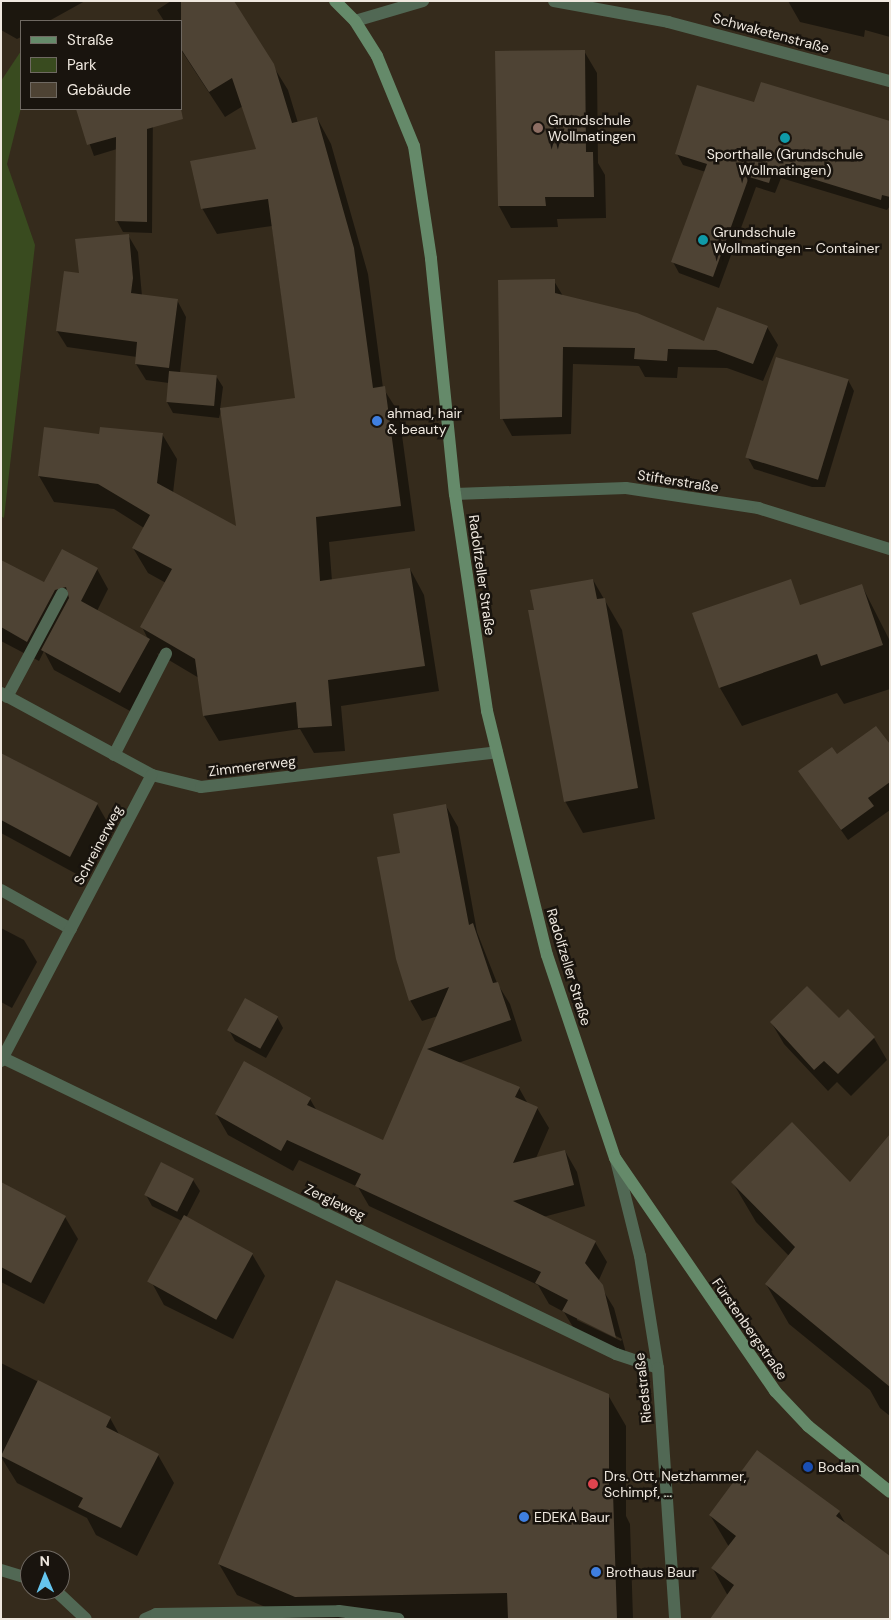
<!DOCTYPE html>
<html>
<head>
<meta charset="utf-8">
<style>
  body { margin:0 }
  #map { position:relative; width:891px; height:1620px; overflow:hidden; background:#352b1c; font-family:"DM Sans",sans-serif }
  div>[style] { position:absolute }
  .green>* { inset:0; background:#394b1f }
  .shadow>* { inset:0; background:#0007 }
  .building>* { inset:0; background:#4e4334; transform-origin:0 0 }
  .service>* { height:12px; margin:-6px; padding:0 6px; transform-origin:6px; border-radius:6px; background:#516854 }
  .minor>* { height:12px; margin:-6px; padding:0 6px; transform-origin:6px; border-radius:6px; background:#516854 }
  .secondary>* { height:12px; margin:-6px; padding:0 6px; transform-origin:6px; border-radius:6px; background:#658a6a }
  .dots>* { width:14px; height:14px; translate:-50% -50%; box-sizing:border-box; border:2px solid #19140e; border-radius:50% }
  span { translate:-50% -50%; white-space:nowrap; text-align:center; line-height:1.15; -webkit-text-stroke:5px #19140e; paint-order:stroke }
  .street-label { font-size:14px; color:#efe8df }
  .poi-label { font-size:14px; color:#efe8df }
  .left { translate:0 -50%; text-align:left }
  .frame { position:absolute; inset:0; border:2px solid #efe8df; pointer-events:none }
  .legend { position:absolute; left:20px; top:20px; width:162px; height:90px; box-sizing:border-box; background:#19140e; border:1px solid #6f6962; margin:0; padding:6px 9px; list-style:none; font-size:15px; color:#efe8df }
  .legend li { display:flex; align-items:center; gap:10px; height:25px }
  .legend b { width:25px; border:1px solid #6f6962 }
  .north { position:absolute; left:20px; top:1550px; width:50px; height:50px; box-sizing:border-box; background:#19140e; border:1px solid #6f6962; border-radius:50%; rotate:359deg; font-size:14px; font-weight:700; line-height:20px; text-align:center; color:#efe8df }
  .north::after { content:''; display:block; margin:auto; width:18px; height:22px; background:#65c5ee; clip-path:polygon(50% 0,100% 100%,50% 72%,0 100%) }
</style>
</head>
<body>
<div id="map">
  <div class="green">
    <i style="clip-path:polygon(21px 51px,21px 108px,7px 164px,35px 245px,4px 518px,1px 516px,1px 81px)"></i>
  </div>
  <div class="shadow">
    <i style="clip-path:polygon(1px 1px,85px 1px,49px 21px,21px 21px,21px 37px,17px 39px,1px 30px)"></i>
    <i style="clip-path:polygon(171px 1px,233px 1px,288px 90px,298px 123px,317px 118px,331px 144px,368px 274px,383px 388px,399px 413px,415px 531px,329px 542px,332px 581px,410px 569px,424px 595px,439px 691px,341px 706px,345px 751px,314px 753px,300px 729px,219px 741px,204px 716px,199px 678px,157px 653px,161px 659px,132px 712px,54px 670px,44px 651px,39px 661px,1px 641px,1px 561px,44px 583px,97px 569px,108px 589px,97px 611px,148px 639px,142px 627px,166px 583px,148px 573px,133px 548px,144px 528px,114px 509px,54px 502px,39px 476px,45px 428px,100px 435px,162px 434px,177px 459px,173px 493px,238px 528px,221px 410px,219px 418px,173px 413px,167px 402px,169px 383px,146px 380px,136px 364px,137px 357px,67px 347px,57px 331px,80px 274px,128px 235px,138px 252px,142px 296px,177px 300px,186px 317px,180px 373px,216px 376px,223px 387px,220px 410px,296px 399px,272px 226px,217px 234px,202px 208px,257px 150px,243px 106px,225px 117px,181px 50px,181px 21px,164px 21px,157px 10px)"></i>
    <i style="clip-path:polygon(788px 1px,890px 1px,890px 37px,865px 30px,864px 37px,800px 22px)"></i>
    <i style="clip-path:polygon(584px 51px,597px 73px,598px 163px,605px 175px,606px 218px,557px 219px,558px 227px,511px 228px,499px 206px,496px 52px)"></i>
    <i style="clip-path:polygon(755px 104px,890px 122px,890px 206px,887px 210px,781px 178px,775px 193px,756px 187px,719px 288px,679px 273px,673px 262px,706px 172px,683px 165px,677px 154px)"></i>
    <i style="clip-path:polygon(77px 109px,153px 109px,152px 233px,123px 232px,117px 221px,117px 149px,94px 156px)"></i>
    <i style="clip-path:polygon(554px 281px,563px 296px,705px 342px,767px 327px,778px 345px,763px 381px,727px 368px,678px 367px,677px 378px,645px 377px,639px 366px,573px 364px,571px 434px,512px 436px,502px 418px)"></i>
    <i style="clip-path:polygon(848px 380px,854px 391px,825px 487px,812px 487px,754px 469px,748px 458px)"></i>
    <i style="clip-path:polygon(593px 580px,622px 630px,655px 819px,583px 833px,565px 801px,535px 611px)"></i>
    <i style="clip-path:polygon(862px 586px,890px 641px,890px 689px,844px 704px,837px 693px,742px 726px,720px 688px,799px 606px)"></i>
    <i style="clip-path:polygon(890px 746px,890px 810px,848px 840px,800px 772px,837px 756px)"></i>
    <i style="clip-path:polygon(1px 753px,97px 804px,109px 825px,82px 877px,1px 833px)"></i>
    <i style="clip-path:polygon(evenodd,446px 806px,458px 827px,477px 932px,497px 983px,510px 1004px,522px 1041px,458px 1063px,519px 1088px,528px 1104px,537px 1108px,549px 1128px,536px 1158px,565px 1151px,577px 1172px,585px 1206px,543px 1217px,595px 1242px,607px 1262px,598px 1282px,614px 1308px,627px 1357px,576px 1332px,564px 1312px,549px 1304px,538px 1285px,369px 1206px,358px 1187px,299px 1160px,293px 1171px,228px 1135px,216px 1114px,310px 1099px,317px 1111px,384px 1142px,438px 1016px,422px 1021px,410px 1000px,401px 854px,446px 806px,577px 1317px,622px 1339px,621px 1341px,577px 1320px,577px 1317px)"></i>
    <i style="clip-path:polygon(1px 928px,24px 940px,37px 962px,12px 1008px,1px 1002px)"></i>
    <i style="clip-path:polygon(277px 1017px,283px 1028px,266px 1058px,235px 1041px,229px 1030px)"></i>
    <i style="clip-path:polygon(839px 1020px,874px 1038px,887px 1060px,851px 1096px,837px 1082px,828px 1091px,784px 1044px,771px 1022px)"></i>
    <i style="clip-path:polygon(890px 1162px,890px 1416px,880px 1408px,870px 1390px,789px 1324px,766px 1284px,789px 1256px,756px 1222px,733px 1183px,850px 1183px)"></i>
    <i style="clip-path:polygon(193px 1180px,200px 1191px,186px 1218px,252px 1254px,265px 1276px,233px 1339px,164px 1305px,152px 1283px,182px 1221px,152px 1206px,146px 1195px)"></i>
    <i style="clip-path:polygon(1px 1184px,65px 1217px,78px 1239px,44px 1304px,1px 1282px)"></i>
    <i style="clip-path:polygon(1px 1363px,110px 1418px,120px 1436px,158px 1455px,174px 1483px,137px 1556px,96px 1535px,87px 1518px,17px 1483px,1px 1457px)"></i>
    <i style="clip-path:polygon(608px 1395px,626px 1426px,626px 1516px,630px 1524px,633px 1619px,294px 1619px,237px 1595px,219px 1564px)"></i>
    <i style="clip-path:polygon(839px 1512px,847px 1526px,728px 1596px,713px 1569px,729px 1547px,710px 1515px)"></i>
  </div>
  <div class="building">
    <i style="clip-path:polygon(181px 1px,234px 1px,274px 64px,292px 123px,317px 117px,354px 248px,373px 388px,385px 386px,401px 506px,316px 517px,320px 581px,410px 568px,425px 666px,328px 680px,332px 726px,298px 728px,296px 702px,203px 716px,195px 659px,140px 627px,172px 569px,132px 548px,150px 515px,98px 484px,38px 476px,44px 427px,99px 434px,100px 427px,163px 433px,157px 483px,236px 526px,220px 408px,295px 398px,268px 199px,201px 209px,190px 161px,256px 149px,232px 78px,209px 92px,181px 49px)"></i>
    <i style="clip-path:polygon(585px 50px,586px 152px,593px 152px,594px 197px,545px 197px,546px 206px,498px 206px,495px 51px)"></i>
    <i style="clip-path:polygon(761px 82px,890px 121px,890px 197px,882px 195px,881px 200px,774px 167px,769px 183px,749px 177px,713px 277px,671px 262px,707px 164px,675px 154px,697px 85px,754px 102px)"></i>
    <i style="clip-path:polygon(76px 109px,181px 109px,183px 119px,147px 129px,147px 222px,115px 221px,116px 137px,87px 145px)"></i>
    <i style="clip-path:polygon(129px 234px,133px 278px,131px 293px,178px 299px,169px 368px,135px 364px,137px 342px,56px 331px,64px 271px,79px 273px,75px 239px)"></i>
    <i style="clip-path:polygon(555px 279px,555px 293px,637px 313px,704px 341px,717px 307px,768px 326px,753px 364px,716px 350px,668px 349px,667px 361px,634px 359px,635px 348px,563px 347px,562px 417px,500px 419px,498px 280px)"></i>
    <i style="left:776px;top:357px;width:76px;height:105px;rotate:17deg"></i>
    <i style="left:169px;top:371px;width:48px;height:31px;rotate:5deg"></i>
    <i style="clip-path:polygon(62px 549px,98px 568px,81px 601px,150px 639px,120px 693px,41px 650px,69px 598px,66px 587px,55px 590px,27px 642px,1px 627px,1px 560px,44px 582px)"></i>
    <i style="clip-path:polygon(593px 579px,597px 599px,605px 598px,638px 788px,564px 802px,528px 610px,534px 610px,530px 590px)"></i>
    <i style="clip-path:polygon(791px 579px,800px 605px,862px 584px,883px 645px,821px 666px,817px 654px,719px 688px,692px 613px)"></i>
    <i style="clip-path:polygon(876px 726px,890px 744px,890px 782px,868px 798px,874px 806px,841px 830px,798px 771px,832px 747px,837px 754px)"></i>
    <i style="clip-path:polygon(1px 753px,98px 803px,70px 857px,1px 820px)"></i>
    <i style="clip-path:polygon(446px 804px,469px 925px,473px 923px,493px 983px,498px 982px,511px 1020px,427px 1049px,520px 1087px,515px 1097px,538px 1107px,513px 1163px,565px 1150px,574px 1185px,513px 1201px,596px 1241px,585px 1263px,603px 1285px,616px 1338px,562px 1311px,568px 1300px,535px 1283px,541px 1272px,355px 1186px,361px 1174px,287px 1140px,281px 1151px,215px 1114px,244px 1061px,311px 1098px,307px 1105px,383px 1140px,449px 987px,409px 1001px,396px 959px,377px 857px,400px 853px,393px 814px)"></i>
    <i style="clip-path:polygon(807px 986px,839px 1018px,848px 1009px,875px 1037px,838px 1074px,824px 1061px,814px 1070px,770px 1022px)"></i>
    <i style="left:245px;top:998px;width:38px;height:37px;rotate:29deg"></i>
    <i style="clip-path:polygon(792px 1122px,850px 1182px,890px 1134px,890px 1387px,765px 1284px,795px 1247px,731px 1182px)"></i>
    <i style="left:161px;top:1162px;width:37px;height:37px;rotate:27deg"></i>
    <i style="clip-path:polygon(1px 1182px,66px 1216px,31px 1283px,1px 1267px)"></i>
    <i style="left:184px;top:1215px;width:79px;height:76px;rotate:29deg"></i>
    <i style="clip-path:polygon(336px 1280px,609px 1394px,609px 1492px,613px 1492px,617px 1619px,508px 1619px,507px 1593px,295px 1597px,218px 1564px)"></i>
    <i style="clip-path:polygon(38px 1380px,111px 1417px,106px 1427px,159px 1454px,121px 1528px,78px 1507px,83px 1498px,1px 1456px)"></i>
    <i style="clip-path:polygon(757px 1450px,840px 1511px,836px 1516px,890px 1556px,890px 1619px,710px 1619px,734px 1585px,711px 1568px,736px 1536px,709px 1515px)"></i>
  </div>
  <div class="service">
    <i style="left:7px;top:697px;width:117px;rotate:-61.9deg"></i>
    <i style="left:114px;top:755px;width:114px;rotate:-62.8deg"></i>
    <i style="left:145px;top:1619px;width:12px;rotate:-24deg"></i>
    <i style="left:156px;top:1614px;width:183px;rotate:-0.9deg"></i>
    <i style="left:339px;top:1611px;width:60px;rotate:7.7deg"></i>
  </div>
  <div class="minor">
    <i style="left:554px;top:1px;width:116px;rotate:10.4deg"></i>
    <i style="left:668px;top:22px;width:230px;rotate:14.9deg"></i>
    <i style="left:355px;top:21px;width:71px;rotate:-16.4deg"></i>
    <i style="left:455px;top:494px;width:171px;rotate:-2deg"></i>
    <i style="left:626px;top:488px;width:134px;rotate:8.6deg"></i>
    <i style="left:758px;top:508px;width:138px;rotate:17.3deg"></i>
    <i style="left:1px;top:693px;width:172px;rotate:28.5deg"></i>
    <i style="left:152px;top:775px;width:50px;rotate:13.8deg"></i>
    <i style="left:201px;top:787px;width:298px;rotate:-6.7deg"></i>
    <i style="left:1px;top:890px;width:80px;rotate:29.1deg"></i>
    <i style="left:3px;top:1058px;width:681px;rotate:25.77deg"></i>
    <i style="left:616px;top:1354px;width:44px;rotate:18.4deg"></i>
    <i style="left:1px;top:1061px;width:323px;rotate:-62.2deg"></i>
    <i style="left:616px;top:1160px;width:99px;rotate:76deg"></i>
    <i style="left:640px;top:1256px;width:113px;rotate:80.9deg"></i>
    <i style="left:658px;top:1368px;width:252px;rotate:86.1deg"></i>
    <i style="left:1px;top:1570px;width:30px;rotate:17deg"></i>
    <i style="left:55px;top:1590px;width:42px;rotate:43.1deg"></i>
  </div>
  <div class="secondary">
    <i style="left:335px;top:1px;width:28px;rotate:45deg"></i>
    <i style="left:355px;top:21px;width:41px;rotate:57.8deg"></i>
    <i style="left:377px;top:56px;width:97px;rotate:67.7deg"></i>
    <i style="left:414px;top:146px;width:114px;rotate:81.4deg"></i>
    <i style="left:431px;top:259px;width:236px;rotate:84.2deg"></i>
    <i style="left:455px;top:494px;width:219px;rotate:81.6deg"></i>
    <i style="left:487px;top:711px;width:251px;rotate:76.2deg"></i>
    <i style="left:547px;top:955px;width:214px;rotate:71.5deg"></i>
    <i style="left:615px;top:1158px;width:283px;rotate:55.5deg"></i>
    <i style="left:775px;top:1391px;width:48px;rotate:46.7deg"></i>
    <i style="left:808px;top:1426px;width:105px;rotate:38.8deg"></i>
  </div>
  <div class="dots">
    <i style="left:538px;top:128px;background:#8d6e63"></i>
    <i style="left:785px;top:138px;background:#0f9aa8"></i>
    <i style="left:703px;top:240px;background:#0f9aa8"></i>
    <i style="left:377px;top:421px;background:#3f7fe0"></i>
    <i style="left:808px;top:1467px;background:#1a4fb4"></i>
    <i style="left:593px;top:1484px;background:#e0444e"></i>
    <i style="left:524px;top:1517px;background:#3f7fe0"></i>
    <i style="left:596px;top:1572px;background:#3f7fe0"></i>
  </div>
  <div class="street-label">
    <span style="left:771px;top:33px;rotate:15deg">Schwaketenstraße</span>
    <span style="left:678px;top:481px;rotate:9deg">Stifterstraße</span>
    <span style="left:482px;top:575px;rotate:82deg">Radolfzeller Straße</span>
    <span style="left:252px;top:766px;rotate:-7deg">Zimmererweg</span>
    <span style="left:98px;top:845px;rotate:-62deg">Schreinerweg</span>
    <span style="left:569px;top:967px;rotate:73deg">Radolfzeller Straße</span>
    <span style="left:335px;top:1202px;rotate:26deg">Zergleweg</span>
    <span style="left:750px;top:1329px;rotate:55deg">Fürstenbergstraße</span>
    <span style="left:643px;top:1388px;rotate:-96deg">Riedstraße</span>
  </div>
  <div class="poi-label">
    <span class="left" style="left:548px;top:128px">Grundschule<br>Wollmatingen</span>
    <span style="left:785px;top:162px">Sporthalle (Grundschule<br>Wollmatingen)</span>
    <span class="left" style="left:713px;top:240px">Grundschule<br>Wollmatingen - Container</span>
    <span class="left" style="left:387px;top:421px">ahmad, hair<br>&amp; beauty</span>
    <span class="left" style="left:818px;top:1467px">Bodan</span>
    <span class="left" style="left:604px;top:1484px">Drs. Ott, Netzhammer,<br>Schimpf, ...</span>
    <span class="left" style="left:534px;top:1517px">EDEKA Baur</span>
    <span class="left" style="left:606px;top:1572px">Brothaus Baur</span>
  </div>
  <div class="frame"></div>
  <ul class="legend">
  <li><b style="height:6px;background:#658a6a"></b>Straße</li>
  <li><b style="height:14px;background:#394b1f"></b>Park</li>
  <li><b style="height:14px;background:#4e4334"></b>Gebäude</li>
  </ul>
  <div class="north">N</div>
</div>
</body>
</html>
